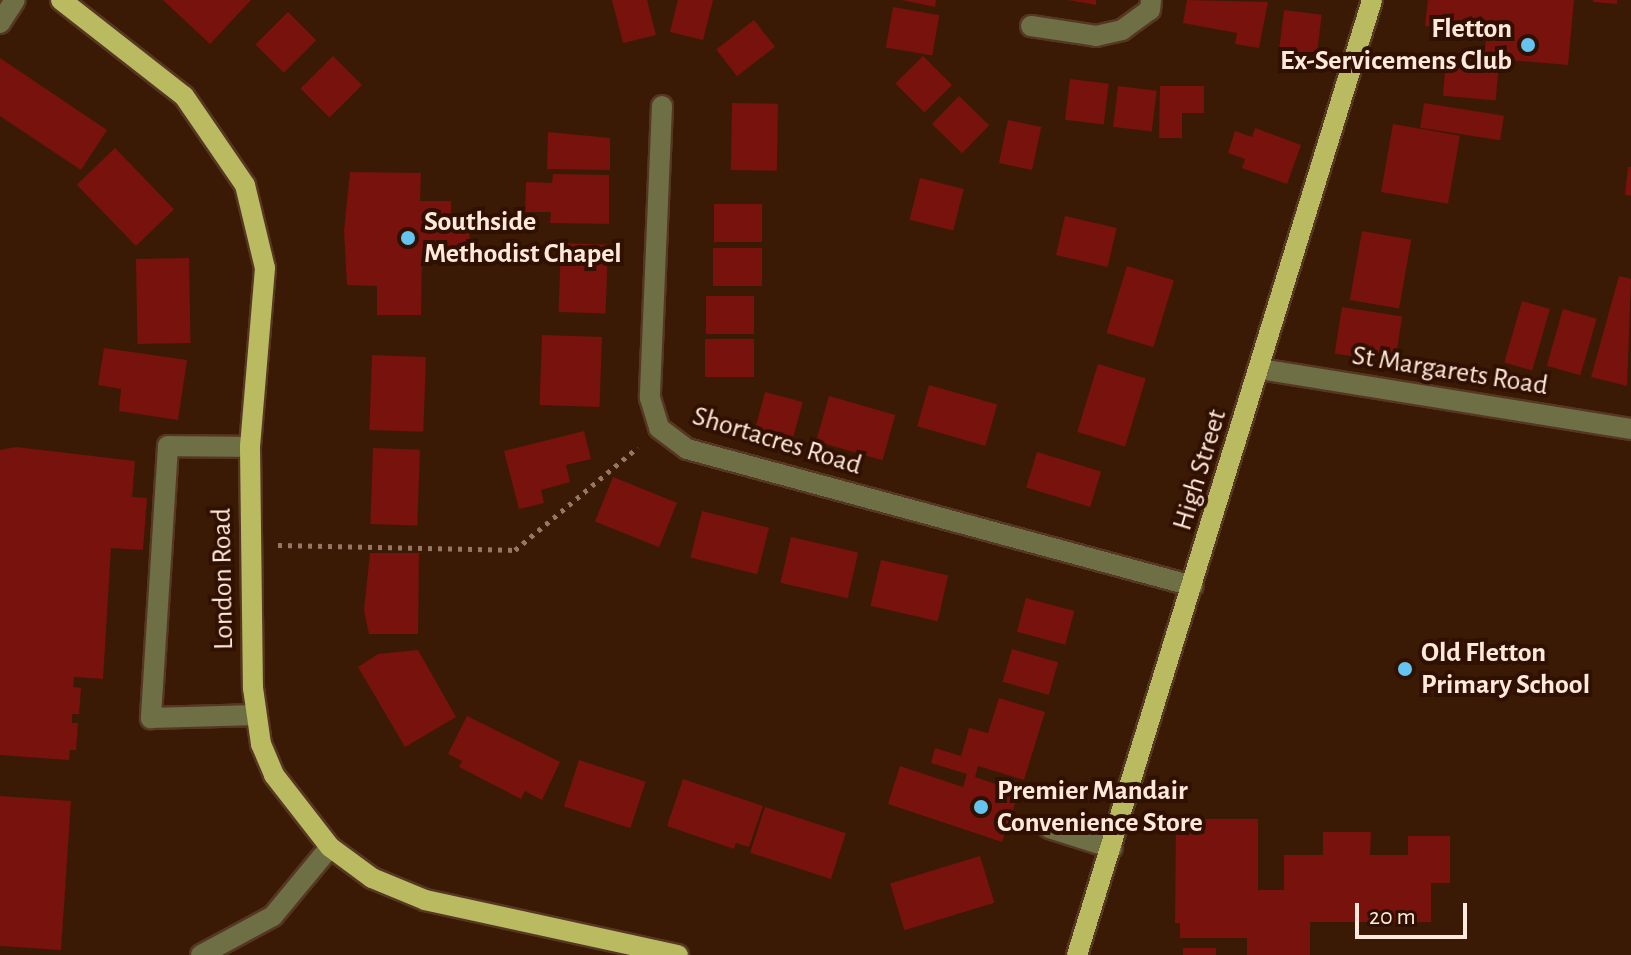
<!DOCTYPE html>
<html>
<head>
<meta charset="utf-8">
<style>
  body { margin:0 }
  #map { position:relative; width:1631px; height:955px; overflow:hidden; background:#3b1a05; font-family:"Alegreya Sans",sans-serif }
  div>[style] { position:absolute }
  .building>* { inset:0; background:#77120c; transform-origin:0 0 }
  .path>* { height:5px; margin-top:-2.5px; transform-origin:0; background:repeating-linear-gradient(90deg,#947766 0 4px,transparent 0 10px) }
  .roads { filter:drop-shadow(2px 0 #563723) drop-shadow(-2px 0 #563723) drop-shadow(0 2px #563723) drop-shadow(0 -2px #563723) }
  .minor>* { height:20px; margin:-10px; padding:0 10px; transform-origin:10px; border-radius:10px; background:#6e6f45 }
  .major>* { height:20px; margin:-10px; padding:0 10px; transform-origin:10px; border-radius:10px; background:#babb60 }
  .dots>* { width:22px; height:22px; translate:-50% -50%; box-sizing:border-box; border:4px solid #301000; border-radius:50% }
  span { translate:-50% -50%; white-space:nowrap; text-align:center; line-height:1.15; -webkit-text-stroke:8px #301000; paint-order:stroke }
  .poi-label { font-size:28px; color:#ffe8dc; font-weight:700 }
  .right { translate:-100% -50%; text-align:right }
  .left { translate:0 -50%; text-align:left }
  .street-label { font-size:28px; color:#ffe8dc }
  .scale { position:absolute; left:1355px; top:903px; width:112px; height:36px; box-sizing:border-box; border:4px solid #ffe8dc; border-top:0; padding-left:10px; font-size:24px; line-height:28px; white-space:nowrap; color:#ffe8dc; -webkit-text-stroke:6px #301000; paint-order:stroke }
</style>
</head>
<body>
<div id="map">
  <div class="building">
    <i style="clip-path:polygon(163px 0,251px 0,210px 44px)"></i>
    <i style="clip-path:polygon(612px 0,647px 0,656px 35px,623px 43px)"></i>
    <i style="clip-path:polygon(678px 0,713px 0,703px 40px,670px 32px)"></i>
    <i style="clip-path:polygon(902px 0,936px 0,935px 7px)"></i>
    <i style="clip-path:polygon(1068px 0,1096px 0,1096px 5px)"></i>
    <i style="clip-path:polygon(1187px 0,1268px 2px,1259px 48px,1235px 44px,1237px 33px,1183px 23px)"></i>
    <i style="clip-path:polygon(1428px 0,1574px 0,1568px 65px,1484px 58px,1487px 32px,1425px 26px)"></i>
    <i style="clip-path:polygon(1593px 0,1617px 0,1617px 4px,1593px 2px)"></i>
    <i style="left:893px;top:7px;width:47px;height:41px;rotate:10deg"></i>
    <i style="left:1284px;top:10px;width:38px;height:40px;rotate:7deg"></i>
    <i style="left:288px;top:12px;width:40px;height:46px;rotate:45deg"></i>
    <i style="left:754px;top:20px;width:34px;height:48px;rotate:52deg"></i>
    <i style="left:333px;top:56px;width:41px;height:46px;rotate:45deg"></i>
    <i style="left:923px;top:56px;width:41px;height:39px;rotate:45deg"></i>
    <i style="clip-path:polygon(0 58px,107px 130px,81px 170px,0 116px)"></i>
    <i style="left:1446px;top:60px;width:53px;height:36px;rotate:5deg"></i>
    <i style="left:1070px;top:79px;width:39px;height:41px;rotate:7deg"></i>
    <i style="left:1118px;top:86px;width:39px;height:41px;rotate:7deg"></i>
    <i style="clip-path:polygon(1160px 86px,1204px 86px,1204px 113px,1182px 113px,1182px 138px,1159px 138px)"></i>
    <i style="left:959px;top:96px;width:42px;height:39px;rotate:44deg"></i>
    <i style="left:732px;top:103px;width:46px;height:67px;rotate:1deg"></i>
    <i style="left:1424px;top:103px;width:81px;height:25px;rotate:9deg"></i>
    <i style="left:1008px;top:120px;width:34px;height:44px;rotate:12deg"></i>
    <i style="left:1393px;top:124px;width:68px;height:69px;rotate:10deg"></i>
    <i style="clip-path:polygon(1255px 128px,1301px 145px,1287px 184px,1242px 168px,1245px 159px,1228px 153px,1235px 131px,1252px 137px)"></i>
    <i style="clip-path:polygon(548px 132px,610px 138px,610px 170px,547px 169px)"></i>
    <i style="left:115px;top:148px;width:85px;height:53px;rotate:46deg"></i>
    <i style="clip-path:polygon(1628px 167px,1631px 167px,1631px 196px,1625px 195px)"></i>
    <i style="clip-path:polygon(350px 172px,421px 173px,420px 201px,451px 201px,451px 214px,470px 215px,469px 257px,422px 257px,421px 315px,377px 315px,377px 286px,347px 285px,344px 231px)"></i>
    <i style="clip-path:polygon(553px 174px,609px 175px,609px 224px,550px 223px,551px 212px,525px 212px,526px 182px,552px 183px)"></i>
    <i style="left:920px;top:178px;width:45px;height:43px;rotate:14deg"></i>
    <i style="left:714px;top:204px;width:48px;height:38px"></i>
    <i style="left:1065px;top:216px;width:53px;height:40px;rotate:13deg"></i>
    <i style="left:1362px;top:231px;width:50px;height:70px;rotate:10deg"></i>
    <i style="left:561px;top:243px;width:47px;height:69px;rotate:2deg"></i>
    <i style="left:762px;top:248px;width:38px;height:49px;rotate:90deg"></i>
    <i style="left:189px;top:258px;width:85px;height:53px;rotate:89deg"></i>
    <i style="left:1127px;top:266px;width:49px;height:70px;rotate:17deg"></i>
    <i style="clip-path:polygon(1619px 276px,1631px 279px,1627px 386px,1591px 377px)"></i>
    <i style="left:706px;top:296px;width:48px;height:38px"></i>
    <i style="left:1522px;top:301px;width:29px;height:64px;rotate:16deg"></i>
    <i style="left:1342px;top:307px;width:61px;height:47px;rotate:9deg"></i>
    <i style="left:1563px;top:309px;width:35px;height:59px;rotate:16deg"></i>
    <i style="left:542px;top:335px;width:60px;height:70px;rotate:2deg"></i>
    <i style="left:754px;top:339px;width:38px;height:49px;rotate:90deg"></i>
    <i style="clip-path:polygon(104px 348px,187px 360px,178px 420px,119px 411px,121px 389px,98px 385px)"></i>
    <i style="left:372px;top:355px;width:54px;height:75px;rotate:2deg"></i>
    <i style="left:1098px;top:364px;width:50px;height:71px;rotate:17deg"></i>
    <i style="left:929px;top:385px;width:71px;height:43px;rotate:16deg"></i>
    <i style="left:765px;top:392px;width:39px;height:49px;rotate:15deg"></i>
    <i style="left:829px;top:396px;width:69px;height:47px;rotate:16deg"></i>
    <i style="clip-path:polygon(584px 431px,591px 459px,566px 465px,570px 482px,541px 490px,544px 503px,519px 509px,504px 451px)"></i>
    <i style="clip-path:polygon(16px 447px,135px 461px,132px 497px,147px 498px,143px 550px,111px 548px,103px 679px,74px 677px,73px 687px,81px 688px,79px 714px,72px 714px,72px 723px,78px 723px,76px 750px,70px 750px,69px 760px,0 755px,0 450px)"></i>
    <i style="left:373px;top:448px;width:47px;height:76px;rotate:2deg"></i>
    <i style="left:1037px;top:452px;width:67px;height:37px;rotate:17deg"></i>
    <i style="left:613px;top:477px;width:69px;height:48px;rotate:22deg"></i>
    <i style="left:702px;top:511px;width:69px;height:48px;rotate:14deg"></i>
    <i style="left:791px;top:537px;width:69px;height:47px;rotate:13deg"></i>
    <i style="clip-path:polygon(370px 553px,419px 553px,418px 634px,369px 634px,364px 610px)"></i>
    <i style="left:881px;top:560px;width:69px;height:47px;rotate:13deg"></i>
    <i style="left:1026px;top:598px;width:50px;height:35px;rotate:15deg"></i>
    <i style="left:1012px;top:649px;width:48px;height:34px;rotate:16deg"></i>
    <i style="clip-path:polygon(418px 650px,456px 717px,405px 747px,358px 667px,378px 654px)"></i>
    <i style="clip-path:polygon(999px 698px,1045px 712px,1024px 780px,978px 766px,975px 777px,1019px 792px,1002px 842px,888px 804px,900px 766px,963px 787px,967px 774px,931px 763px,935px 748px,961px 756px,969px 728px,988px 733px)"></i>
    <i style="clip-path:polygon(467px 716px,560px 762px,542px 800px,525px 791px,521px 799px,459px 767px,462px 761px,448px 754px)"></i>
    <i style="left:579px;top:760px;width:70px;height:49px;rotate:18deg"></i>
    <i style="clip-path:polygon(683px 779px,763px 806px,749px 847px,736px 843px,734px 849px,667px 826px)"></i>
    <i style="clip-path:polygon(0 796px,71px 801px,61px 950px,0 946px)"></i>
    <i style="left:765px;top:807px;width:85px;height:48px;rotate:18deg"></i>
    <i style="clip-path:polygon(1176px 819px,1258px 819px,1258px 890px,1284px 890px,1284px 855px,1323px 855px,1323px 832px,1371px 832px,1370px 855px,1408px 855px,1408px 836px,1450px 836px,1450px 883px,1431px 883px,1431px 922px,1310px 922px,1310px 955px,1247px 955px,1247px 938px,1180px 938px,1180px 923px,1175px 923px)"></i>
    <i style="left:980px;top:856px;width:49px;height:94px;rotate:73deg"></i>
    <i style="left:1183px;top:948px;width:33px;height:7px"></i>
  </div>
  <div class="path">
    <i style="left:278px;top:545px;width:237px;rotate:1.2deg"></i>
    <i style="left:515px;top:550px;width:160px;rotate:-39.9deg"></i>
  </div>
  <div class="roads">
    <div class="minor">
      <i style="left:0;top:23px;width:27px;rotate:-57deg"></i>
      <i style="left:1031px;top:26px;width:66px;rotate:8.7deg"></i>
      <i style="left:1096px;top:36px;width:27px;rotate:-13deg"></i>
      <i style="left:1122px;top:30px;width:34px;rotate:-36deg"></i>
      <i style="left:1150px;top:10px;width:10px;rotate:-84deg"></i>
      <i style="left:662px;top:106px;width:292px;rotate:92.4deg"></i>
      <i style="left:650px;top:398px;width:31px;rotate:73deg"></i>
      <i style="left:659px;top:428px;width:35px;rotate:37deg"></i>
      <i style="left:687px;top:449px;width:524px;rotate:15.15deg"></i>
      <i style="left:1260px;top:369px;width:376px;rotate:9.2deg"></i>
      <i style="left:250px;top:447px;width:82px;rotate:-179.3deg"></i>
      <i style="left:168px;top:446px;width:273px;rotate:93.6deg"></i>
      <i style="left:151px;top:718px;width:105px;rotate:-1.6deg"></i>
      <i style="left:1049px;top:828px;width:66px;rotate:17.6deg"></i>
      <i style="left:201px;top:955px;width:82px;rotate:-28.4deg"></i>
      <i style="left:273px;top:916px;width:89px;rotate:-50.4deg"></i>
    </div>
    <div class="major">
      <i style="left:61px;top:0;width:156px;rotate:38deg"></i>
      <i style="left:184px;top:96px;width:108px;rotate:55.6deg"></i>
      <i style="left:245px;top:185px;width:85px;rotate:76.5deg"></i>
      <i style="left:265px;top:268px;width:180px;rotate:94.8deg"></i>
      <i style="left:250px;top:447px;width:241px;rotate:89.3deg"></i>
      <i style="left:253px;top:688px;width:57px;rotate:81.9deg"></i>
      <i style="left:261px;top:744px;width:34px;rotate:67deg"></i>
      <i style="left:274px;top:775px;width:91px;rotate:52.1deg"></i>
      <i style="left:330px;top:847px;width:52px;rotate:36.4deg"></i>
      <i style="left:372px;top:878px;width:57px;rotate:22.5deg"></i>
      <i style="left:425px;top:900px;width:259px;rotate:12.3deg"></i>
      <i style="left:1077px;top:955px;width:1000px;rotate:-72.83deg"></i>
    </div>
  </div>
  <div class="dots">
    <i style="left:1528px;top:45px;background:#65c4ef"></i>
    <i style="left:408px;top:238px;background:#65c4ef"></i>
    <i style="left:1405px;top:669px;background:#65c4ef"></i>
    <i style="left:981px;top:807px;background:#65c4ef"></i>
  </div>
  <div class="poi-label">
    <span class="right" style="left:1512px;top:45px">Fletton<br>Ex-Servicemens Club</span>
    <span class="left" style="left:424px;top:238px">Southside<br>Methodist Chapel</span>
    <span class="left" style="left:1421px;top:669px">Old Fletton<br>Primary School</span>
    <span class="left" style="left:997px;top:807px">Premier Mandair<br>Convenience Store</span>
  </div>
  <div class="street-label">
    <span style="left:1450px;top:371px;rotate:9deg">St Margarets Road</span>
    <span style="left:777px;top:441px;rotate:17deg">Shortacres Road</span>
    <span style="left:1200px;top:470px;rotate:-73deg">High Street</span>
    <span style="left:223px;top:579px;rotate:-91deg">London Road</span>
  </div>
  <div class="scale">20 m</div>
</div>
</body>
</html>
